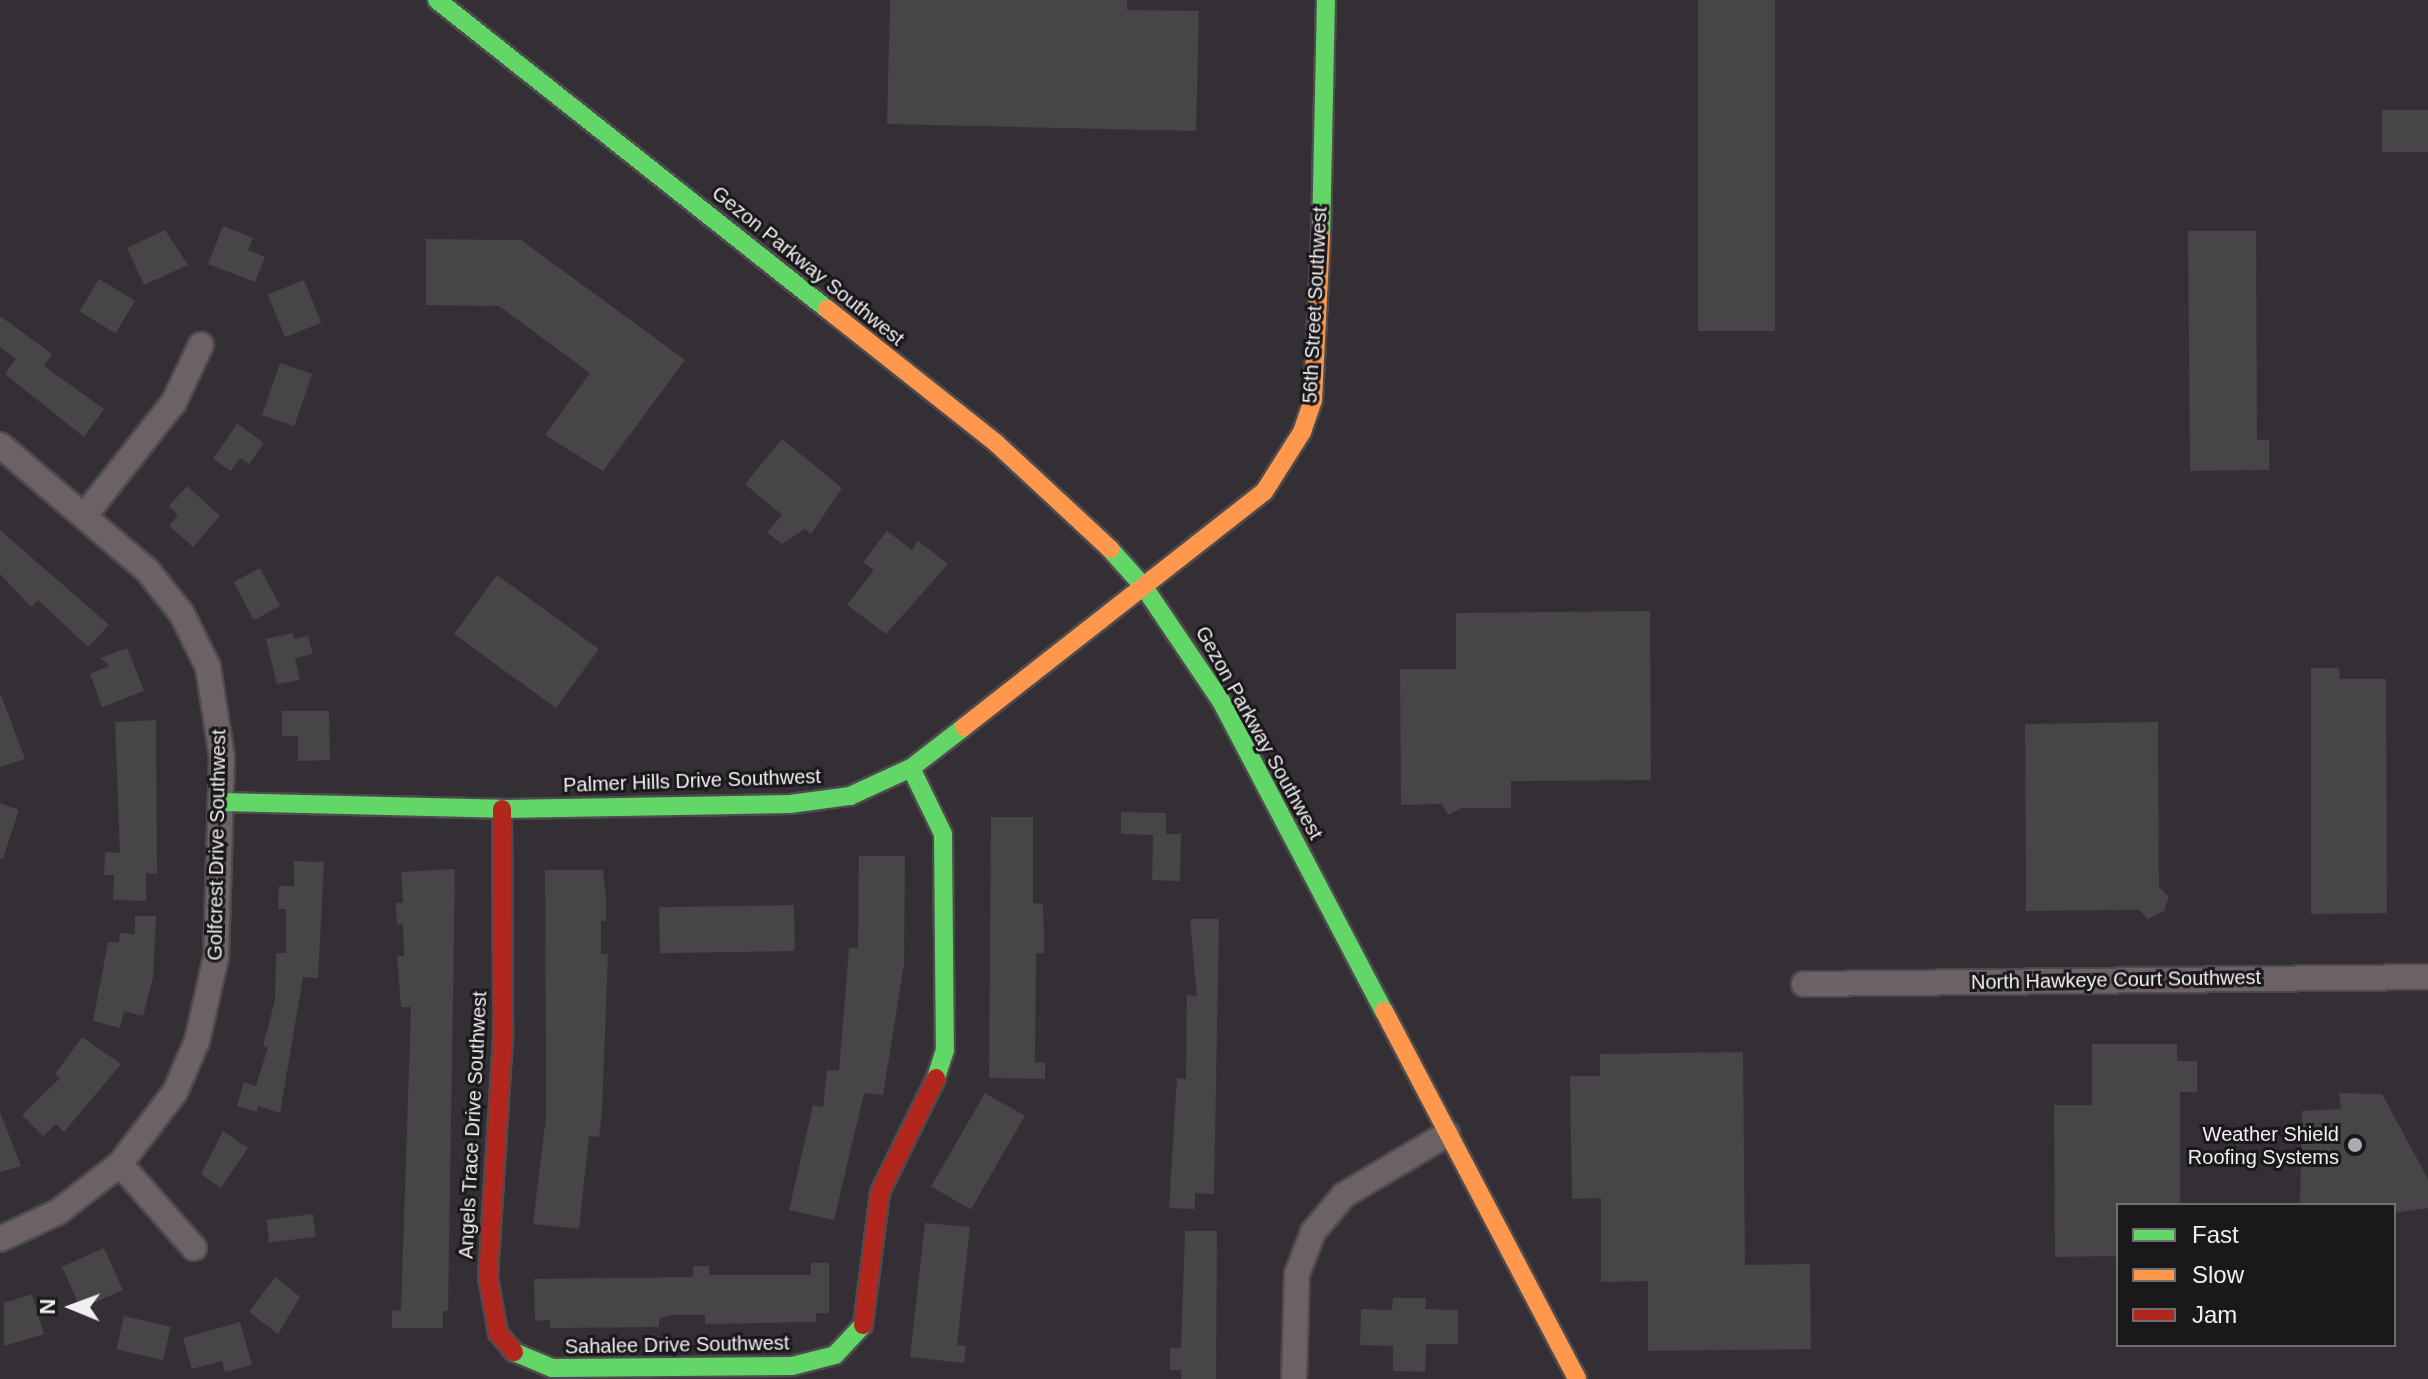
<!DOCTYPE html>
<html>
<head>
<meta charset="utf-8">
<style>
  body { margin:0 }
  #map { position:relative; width:2428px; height:1379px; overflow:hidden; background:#332f34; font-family:Helvetica,sans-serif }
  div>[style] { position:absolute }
  .building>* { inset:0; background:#484548; transform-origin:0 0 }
  .roads { filter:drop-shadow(2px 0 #4d4b4e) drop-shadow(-2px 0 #4d4b4e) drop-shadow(0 2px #4d4b4e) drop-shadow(0 -2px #4d4b4e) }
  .street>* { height:24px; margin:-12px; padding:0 12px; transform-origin:12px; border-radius:12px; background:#6c6164 }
  .fast>* { height:18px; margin:-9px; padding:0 9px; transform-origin:9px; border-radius:9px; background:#63d668 }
  .slow>* { height:18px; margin:-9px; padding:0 9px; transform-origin:9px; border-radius:9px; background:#ff974d }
  .jam>* { height:18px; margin:-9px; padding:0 9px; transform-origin:9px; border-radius:9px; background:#b3261e }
  .dots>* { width:22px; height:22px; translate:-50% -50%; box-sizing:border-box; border:4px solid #1a181b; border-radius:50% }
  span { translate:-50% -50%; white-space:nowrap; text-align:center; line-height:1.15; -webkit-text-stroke:6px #1a181b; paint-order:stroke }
  .street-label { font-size:20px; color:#f1eef2 }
  .poi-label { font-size:20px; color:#f1eef2 }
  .right { translate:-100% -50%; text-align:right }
  .legend { position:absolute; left:2116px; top:1203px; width:280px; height:144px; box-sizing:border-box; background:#1a181b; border:2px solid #706e71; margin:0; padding:10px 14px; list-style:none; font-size:24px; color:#f1eef2 }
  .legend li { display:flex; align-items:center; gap:16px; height:40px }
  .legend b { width:40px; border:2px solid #706e71 }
  .north { position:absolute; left:32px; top:1267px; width:80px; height:80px; -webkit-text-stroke:6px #1a181b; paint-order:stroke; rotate:271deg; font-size:22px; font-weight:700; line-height:32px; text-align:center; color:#f1eef2 }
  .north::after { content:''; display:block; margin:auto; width:28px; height:36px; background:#f1eef2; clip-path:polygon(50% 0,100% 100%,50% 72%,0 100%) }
</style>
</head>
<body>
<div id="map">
  <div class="building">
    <i style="clip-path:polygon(890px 0,1127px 0,1127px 10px,1199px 11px,1196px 131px,887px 124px)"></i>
    <i style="left:1698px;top:0;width:77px;height:331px"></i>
    <i style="left:2382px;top:110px;width:46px;height:42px"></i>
    <i style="clip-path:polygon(223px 226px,253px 238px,248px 250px,265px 257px,255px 282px,208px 264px)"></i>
    <i style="clip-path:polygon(165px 230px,188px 265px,144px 285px,127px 248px)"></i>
    <i style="clip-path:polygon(2188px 231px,2256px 231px,2257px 440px,2269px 440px,2269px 470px,2190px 471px)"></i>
    <i style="clip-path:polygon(426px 239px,521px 240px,685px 360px,603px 471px,545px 435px,590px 373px,499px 306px,426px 305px)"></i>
    <i style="left:99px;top:279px;width:42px;height:38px;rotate:31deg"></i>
    <i style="left:304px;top:280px;width:46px;height:39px;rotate:68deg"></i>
    <i style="clip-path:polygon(0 316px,52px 354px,44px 366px,104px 409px,84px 437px,5px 374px,16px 359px,0 347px)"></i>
    <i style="left:280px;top:363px;width:34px;height:55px;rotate:19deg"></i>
    <i style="clip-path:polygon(237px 424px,264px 443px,249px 464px,240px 458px,231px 471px,213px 459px)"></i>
    <i style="clip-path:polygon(782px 439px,842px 488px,811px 534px,805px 529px,782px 544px,767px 532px,782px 515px,745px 484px)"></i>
    <i style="clip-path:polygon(187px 486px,220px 516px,193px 547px,169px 526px,178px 515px,169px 506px)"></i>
    <i style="clip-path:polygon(0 530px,109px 625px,88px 647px,38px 600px,31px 607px,0 574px)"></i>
    <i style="clip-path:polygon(887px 531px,912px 550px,918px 541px,948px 564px,886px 634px,847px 605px,874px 570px,863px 562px)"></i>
    <i style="left:260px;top:568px;width:43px;height:30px;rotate:62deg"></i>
    <i style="left:497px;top:575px;width:126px;height:73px;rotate:36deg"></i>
    <i style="clip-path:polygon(1650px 611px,1651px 780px,1511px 781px,1511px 808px,1461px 808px,1448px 815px,1442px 804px,1401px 805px,1400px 669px,1456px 669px,1456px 613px)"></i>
    <i style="clip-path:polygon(293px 633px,294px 639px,308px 636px,313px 654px,295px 658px,300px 680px,277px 684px,266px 639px)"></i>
    <i style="clip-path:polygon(127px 648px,144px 691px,102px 707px,90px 674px,109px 666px,101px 658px)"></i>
    <i style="clip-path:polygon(2311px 668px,2339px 668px,2340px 679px,2386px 679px,2387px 913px,2311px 914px)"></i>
    <i style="clip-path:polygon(0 693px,25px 759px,0 767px)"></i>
    <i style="clip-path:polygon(282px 711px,329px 711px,330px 760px,298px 761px,298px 736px,282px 736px)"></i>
    <i style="clip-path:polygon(156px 720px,157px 874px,146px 873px,146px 901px,113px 900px,114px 875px,104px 875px,105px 852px,120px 853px,115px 722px)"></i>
    <i style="clip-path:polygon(2158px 722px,2159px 887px,2169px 897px,2164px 911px,2148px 919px,2139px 910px,2026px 911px,2025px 724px)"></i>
    <i style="clip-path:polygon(0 803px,19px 810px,3px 858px,0 858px)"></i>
    <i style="clip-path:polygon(1121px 812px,1166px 813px,1166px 834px,1181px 834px,1180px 881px,1152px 880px,1153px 835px,1121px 834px)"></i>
    <i style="clip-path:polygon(991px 817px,1033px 817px,1033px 903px,1043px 904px,1044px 935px,1044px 953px,1036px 953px,1035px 1062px,1045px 1063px,1045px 1079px,989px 1078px)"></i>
    <i style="clip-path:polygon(859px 856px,905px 856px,904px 965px,883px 1095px,864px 1093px,834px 1220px,789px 1210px,813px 1105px,823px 1107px,827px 1070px,839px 1071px,849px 948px,858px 948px)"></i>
    <i style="clip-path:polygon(294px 861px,324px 862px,318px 978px,303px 977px,280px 1113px,258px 1106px,257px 1112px,237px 1106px,244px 1082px,256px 1086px,268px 1047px,263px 1046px,275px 1000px,276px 953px,286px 953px,286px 909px,278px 909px,279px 886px,294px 886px)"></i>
    <i style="clip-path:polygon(455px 869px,448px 1311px,443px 1311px,443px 1328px,392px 1328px,392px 1311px,401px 1310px,411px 1007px,401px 1007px,397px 956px,404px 956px,403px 924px,397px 925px,396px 903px,403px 903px,401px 872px)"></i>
    <i style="clip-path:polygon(545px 870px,603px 870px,606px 901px,606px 921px,601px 921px,601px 954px,608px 954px,602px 1112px,599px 1137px,589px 1136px,579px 1229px,533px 1224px,546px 1117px)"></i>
    <i style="left:794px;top:905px;width:46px;height:135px;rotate:89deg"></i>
    <i style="clip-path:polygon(135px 916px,156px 916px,153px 978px,143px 1016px,124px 1011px,120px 1028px,93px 1021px,108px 942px,119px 943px,120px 933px,135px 934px)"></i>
    <i style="clip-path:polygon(1190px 919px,1219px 919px,1214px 1194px,1195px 1193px,1195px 1209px,1169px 1208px,1177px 1078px,1186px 1079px,1187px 995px,1197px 996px)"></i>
    <i style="clip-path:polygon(82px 1037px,121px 1064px,64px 1132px,56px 1124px,43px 1136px,22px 1115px,60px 1078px,55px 1074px)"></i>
    <i style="clip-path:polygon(2092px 1044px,2177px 1044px,2177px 1061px,2197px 1061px,2197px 1092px,2180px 1092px,2180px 1205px,2118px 1205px,2118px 1256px,2055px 1257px,2054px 1105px,2092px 1105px)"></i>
    <i style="clip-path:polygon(1743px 1052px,1745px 1265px,1810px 1264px,1811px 1349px,1648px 1351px,1648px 1281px,1601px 1282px,1601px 1198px,1572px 1199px,1570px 1076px,1600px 1076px,1600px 1054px)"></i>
    <i style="left:985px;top:1093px;width:46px;height:108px;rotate:30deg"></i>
    <i style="clip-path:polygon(2339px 1093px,2382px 1094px,2428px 1179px,2428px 1208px,2394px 1213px,2394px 1205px,2300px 1205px,2302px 1111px,2341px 1109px)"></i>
    <i style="clip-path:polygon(0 1112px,21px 1166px,0 1172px)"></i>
    <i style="clip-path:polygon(223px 1131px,248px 1148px,221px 1188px,201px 1174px)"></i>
    <i style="left:313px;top:1214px;width:23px;height:47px;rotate:83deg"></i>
    <i style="clip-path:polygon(925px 1223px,970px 1227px,957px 1345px,966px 1346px,964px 1363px,910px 1357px)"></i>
    <i style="clip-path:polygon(1185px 1231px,1217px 1231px,1216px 1379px,1181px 1379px,1181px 1370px,1170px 1370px,1170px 1348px,1181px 1348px)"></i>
    <i style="left:104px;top:1248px;width:46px;height:46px;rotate:66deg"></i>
    <i style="clip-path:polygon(811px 1263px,829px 1263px,829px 1313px,816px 1313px,816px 1322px,705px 1324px,705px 1315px,671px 1315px,659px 1319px,659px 1327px,550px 1328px,550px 1320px,535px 1321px,534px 1279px,693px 1277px,693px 1266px,709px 1266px,709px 1275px,811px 1275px)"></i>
    <i style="clip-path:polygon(275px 1277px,300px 1297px,278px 1334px,249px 1312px)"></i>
    <i style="clip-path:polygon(32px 1294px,44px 1334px,4px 1346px,4px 1303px)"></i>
    <i style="clip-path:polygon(1393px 1298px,1426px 1298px,1425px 1309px,1458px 1310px,1458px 1344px,1426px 1344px,1425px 1372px,1393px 1371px,1393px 1346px,1360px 1345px,1361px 1309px,1392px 1310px)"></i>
    <i style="left:124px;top:1316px;width:48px;height:34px;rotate:13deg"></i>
    <i style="clip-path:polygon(240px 1322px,252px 1365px,225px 1372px,222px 1361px,192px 1369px,183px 1338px)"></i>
  </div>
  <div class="roads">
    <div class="street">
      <i style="left:0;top:445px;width:193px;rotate:40.4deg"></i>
      <i style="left:147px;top:570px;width:56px;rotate:51.5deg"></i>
      <i style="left:182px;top:614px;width:59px;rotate:63.9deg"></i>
      <i style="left:208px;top:667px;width:91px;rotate:81.2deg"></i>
      <i style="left:222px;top:757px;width:200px;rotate:91.7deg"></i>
      <i style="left:216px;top:957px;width:86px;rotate:102.7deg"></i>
      <i style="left:197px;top:1041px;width:56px;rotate:113.3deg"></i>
      <i style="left:175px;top:1092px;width:91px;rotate:127.4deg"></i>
      <i style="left:120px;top:1164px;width:78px;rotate:142.3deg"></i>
      <i style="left:58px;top:1212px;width:64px;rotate:155deg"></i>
      <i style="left:85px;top:515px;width:144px;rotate:-51.8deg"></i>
      <i style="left:174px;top:402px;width:63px;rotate:-64.7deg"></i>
      <i style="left:1804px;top:984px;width:624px;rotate:-0.64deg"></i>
      <i style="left:120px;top:1164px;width:112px;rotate:48.6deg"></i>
      <i style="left:1294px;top:1379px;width:105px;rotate:-88.4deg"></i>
      <i style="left:1297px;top:1274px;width:45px;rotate:-69.1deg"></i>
      <i style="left:1313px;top:1232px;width:48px;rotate:-50deg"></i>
      <i style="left:1344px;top:1195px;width:120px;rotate:-30.6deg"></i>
    </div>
    <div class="fast">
      <i style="left:437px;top:0;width:498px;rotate:38.4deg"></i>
      <i style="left:1321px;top:237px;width:237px;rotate:-88.8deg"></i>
      <i style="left:1110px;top:549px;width:51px;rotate:48.2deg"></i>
      <i style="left:1144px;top:587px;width:138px;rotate:56deg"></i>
      <i style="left:1221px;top:701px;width:350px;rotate:62.3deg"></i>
      <i style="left:911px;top:768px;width:73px;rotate:64.1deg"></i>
      <i style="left:943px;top:834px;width:216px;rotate:89.5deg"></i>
      <i style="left:945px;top:1050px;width:29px;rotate:108deg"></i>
      <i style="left:221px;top:802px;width:281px;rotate:1.4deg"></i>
      <i style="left:502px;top:809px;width:288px;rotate:-1deg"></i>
      <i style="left:790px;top:804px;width:61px;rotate:-7.6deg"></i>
      <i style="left:850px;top:796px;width:67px;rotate:-24.7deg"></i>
      <i style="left:911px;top:768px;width:67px;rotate:-37.7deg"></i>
      <i style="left:514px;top:1352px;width:41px;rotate:22.8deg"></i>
      <i style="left:552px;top:1368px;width:240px;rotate:-0.5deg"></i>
      <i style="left:792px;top:1366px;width:44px;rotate:-14.3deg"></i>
      <i style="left:835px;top:1355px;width:41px;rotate:-47deg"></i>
    </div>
    <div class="slow">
      <i style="left:827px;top:309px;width:216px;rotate:38.4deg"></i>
      <i style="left:996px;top:443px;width:156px;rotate:42.9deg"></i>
      <i style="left:964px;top:727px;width:381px;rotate:-38.1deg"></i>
      <i style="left:1264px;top:492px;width:71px;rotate:-57.7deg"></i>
      <i style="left:1302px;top:432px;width:34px;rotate:-71deg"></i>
      <i style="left:1313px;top:400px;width:163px;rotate:-87.2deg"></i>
      <i style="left:1384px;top:1011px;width:416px;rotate:62.3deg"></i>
    </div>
    <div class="jam">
      <i style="left:502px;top:809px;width:229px;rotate:89.7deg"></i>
      <i style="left:503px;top:1038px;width:239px;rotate:93.6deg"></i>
      <i style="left:488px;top:1277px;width:57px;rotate:79.9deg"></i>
      <i style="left:498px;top:1333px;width:25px;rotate:50deg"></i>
      <i style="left:863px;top:1325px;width:134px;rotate:-82.7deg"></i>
      <i style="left:880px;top:1192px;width:127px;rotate:-63.8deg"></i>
    </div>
  </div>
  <div class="dots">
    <i style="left:2355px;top:1145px;background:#aeabb0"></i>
  </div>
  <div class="street-label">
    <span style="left:808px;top:266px;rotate:39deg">Gezon Parkway Southwest</span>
    <span style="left:1315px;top:305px;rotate:-87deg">56th Street Southwest</span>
    <span style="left:1259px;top:733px;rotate:61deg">Gezon Parkway Southwest</span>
    <span style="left:692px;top:781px;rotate:-2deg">Palmer Hills Drive Southwest</span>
    <span style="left:217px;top:845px;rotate:-89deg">Golfcrest Drive Southwest</span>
    <span style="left:2116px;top:980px;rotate:-1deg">North Hawkeye Court Southwest</span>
    <span style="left:473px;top:1125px;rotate:-87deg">Angels Trace Drive Southwest</span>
    <span style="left:677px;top:1345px;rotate:-1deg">Sahalee Drive Southwest</span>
  </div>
  <div class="poi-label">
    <span class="right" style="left:2339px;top:1146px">Weather Shield<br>Roofing Systems</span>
  </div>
  <ul class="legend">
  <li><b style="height:10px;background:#63d668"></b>Fast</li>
  <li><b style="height:10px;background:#ff974d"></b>Slow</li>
  <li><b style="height:10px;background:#b3261e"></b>Jam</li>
  </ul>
  <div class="north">N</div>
</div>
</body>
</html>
